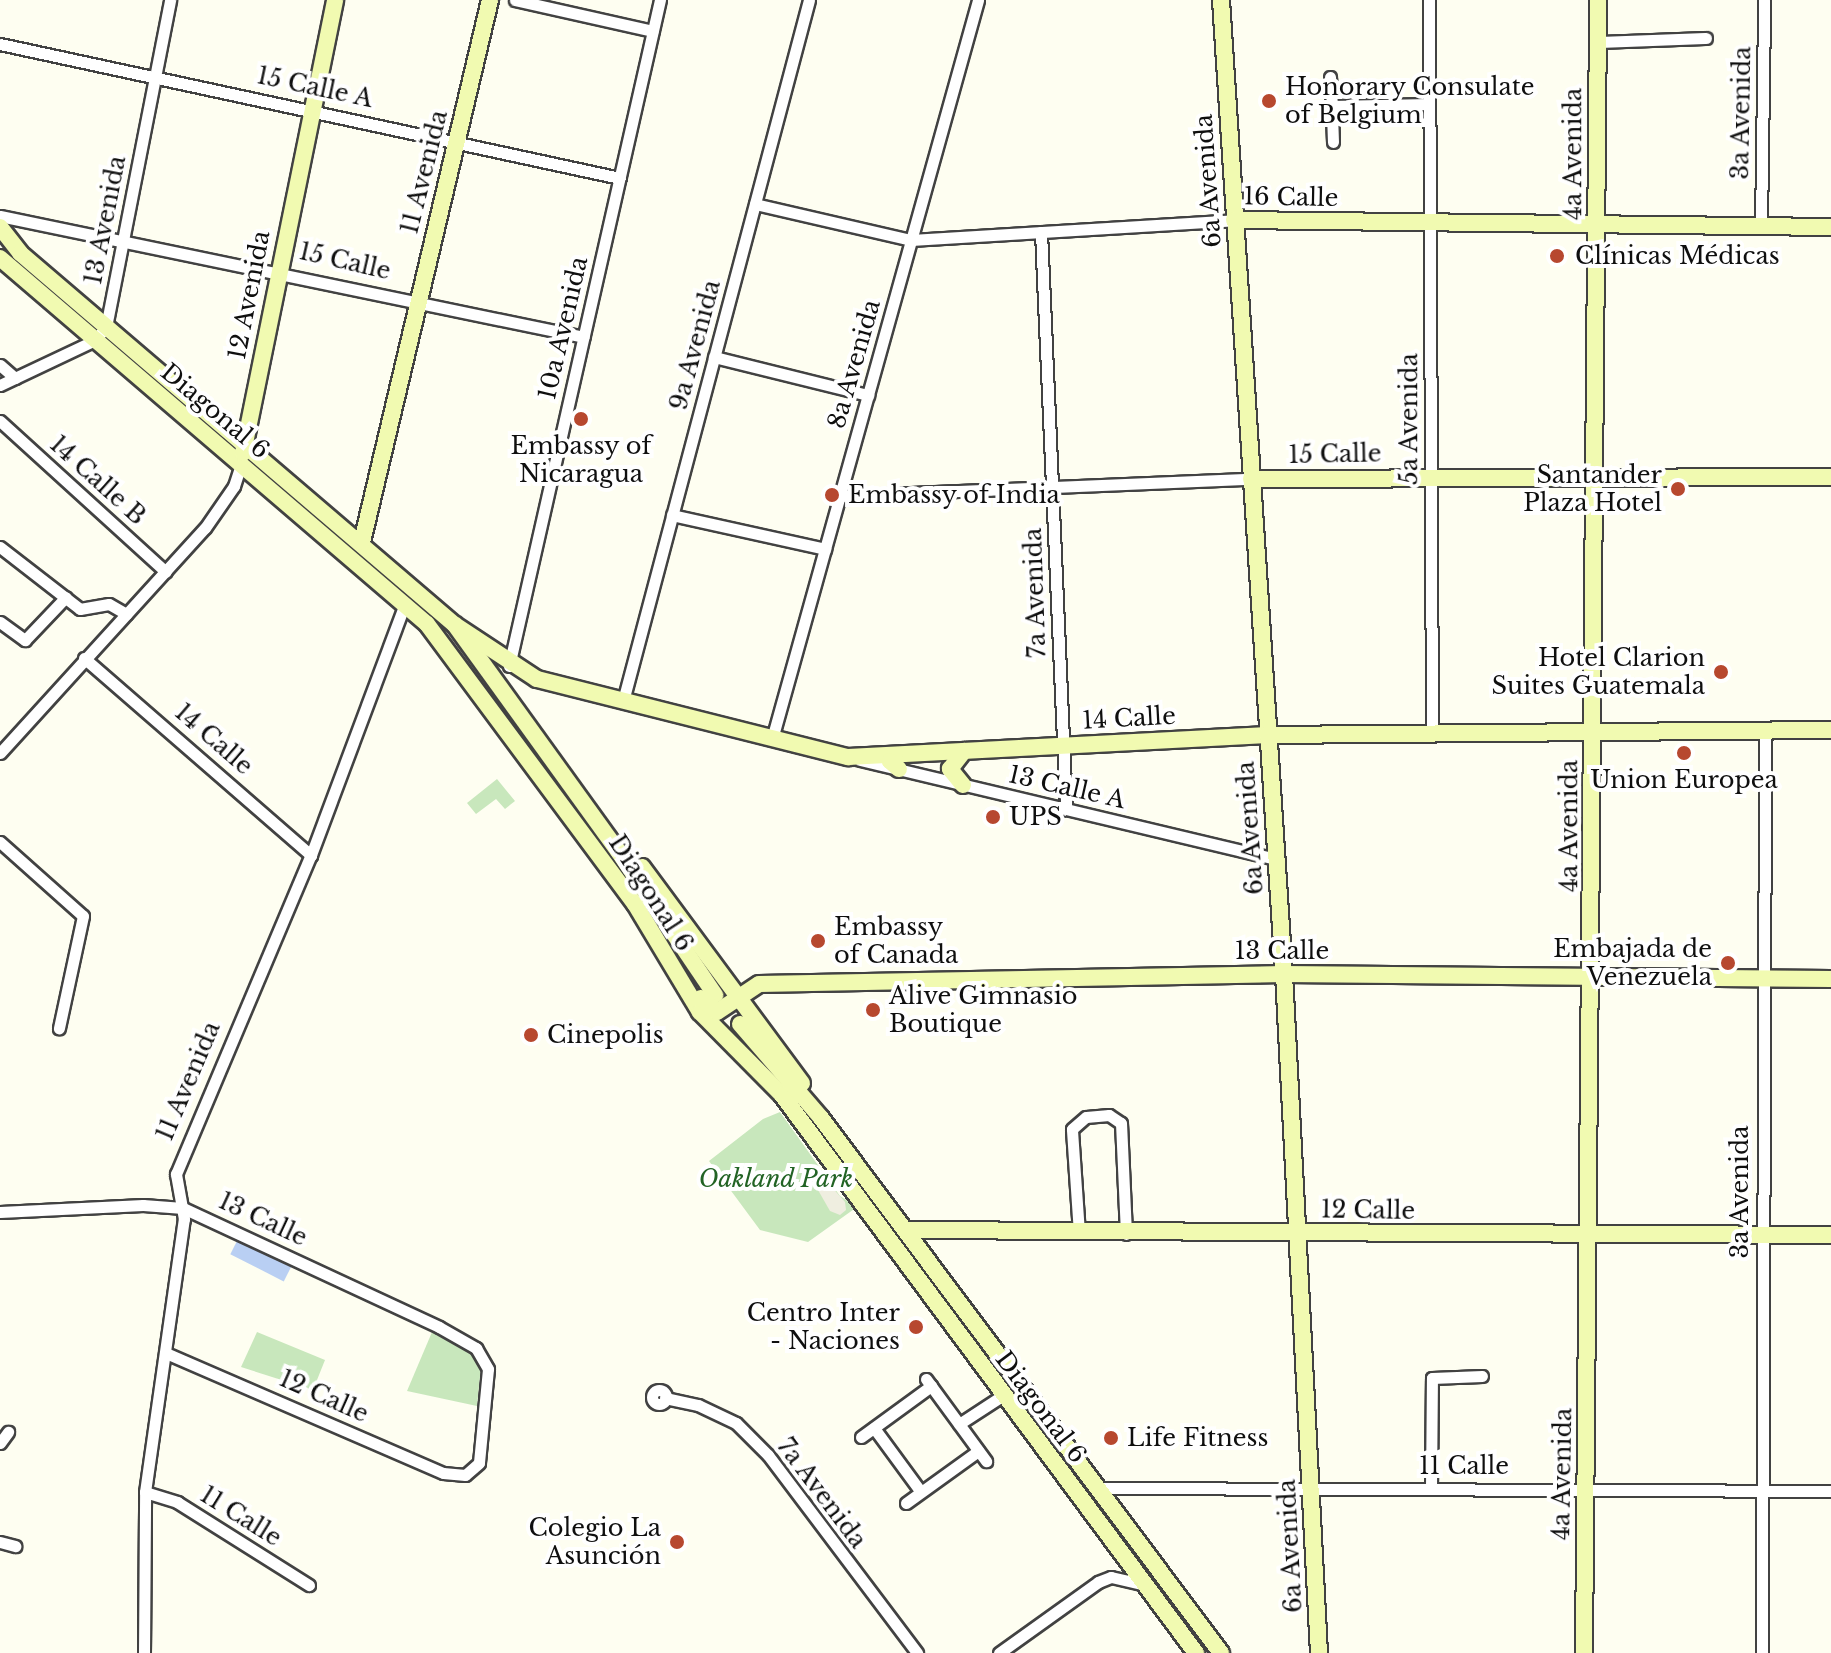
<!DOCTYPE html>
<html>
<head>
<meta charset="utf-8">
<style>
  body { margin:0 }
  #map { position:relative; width:1831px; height:1653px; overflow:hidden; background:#fefef1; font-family:"Libre Baskerville",serif }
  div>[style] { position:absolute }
  .green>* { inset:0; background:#c8e7bc }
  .plaza>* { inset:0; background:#efeee0 }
  .water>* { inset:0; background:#b9cff3; transform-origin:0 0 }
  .roads { filter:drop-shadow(2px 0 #424242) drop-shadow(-2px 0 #424242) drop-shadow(0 2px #424242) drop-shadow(0 -2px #424242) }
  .street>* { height:11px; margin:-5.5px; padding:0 5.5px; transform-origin:5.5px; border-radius:5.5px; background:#fff }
  .street>.ring { margin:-5.5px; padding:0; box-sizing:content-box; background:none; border:11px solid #fff; border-radius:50% }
  .secondary>* { height:16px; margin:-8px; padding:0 8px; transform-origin:8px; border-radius:8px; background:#f1fab1 }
  .dots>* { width:22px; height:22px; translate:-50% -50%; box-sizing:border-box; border:4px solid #fff; border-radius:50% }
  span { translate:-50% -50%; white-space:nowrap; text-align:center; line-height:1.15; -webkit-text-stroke:8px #fff; paint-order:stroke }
  .street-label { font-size:24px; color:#0f0f0f }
  .poi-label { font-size:24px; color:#0f0f0f }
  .left { translate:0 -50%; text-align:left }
  .right { translate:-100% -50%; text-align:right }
  .park-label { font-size:24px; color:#226324; font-style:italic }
</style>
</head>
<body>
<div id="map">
  <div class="green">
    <i style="clip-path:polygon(497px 779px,515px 801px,505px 809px,496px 799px,476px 814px,467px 803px)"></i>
    <i style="clip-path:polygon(780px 1112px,840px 1196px,857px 1207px,808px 1242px,760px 1230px,709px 1161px,763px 1119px)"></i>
    <i style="clip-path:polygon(435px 1325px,475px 1349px,481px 1368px,477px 1406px,407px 1391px)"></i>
    <i style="clip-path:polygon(257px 1332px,325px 1360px,313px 1390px,241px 1367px)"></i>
  </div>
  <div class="plaza">
    <i style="clip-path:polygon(823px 1177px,845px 1202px,846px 1210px,840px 1215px,830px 1211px,814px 1183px)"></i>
  </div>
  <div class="water">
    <i style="left:238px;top:1239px;width:60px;height:17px;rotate:27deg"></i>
  </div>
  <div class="roads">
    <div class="street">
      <i style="left:515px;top:0;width:141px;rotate:12.7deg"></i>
      <i style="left:1429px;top:0;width:734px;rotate:89.77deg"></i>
      <i style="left:1598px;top:42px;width:108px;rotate:-2.1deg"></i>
      <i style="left:0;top:44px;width:634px;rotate:12.2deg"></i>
      <i style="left:1330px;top:77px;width:29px;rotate:86deg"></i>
      <i style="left:1333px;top:142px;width:36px;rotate:-92deg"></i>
      <i style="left:1332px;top:106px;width:97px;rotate:-1.2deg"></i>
      <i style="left:755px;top:204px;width:160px;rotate:13deg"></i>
      <i style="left:911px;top:240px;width:324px;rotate:-3.5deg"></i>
      <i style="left:0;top:216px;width:596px;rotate:11.71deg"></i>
      <i style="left:1761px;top:226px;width:226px;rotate:-89.2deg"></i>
      <i style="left:1041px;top:232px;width:578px;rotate:87.52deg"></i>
      <i style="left:714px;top:357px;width:159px;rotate:13.9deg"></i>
      <i style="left:0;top:365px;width:20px;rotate:41deg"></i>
      <i style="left:0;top:385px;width:105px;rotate:-25.3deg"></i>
      <i style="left:95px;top:340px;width:17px;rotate:-50deg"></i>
      <i style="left:106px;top:327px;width:333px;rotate:-78.9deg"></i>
      <i style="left:0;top:421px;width:224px;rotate:42.3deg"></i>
      <i style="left:839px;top:496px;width:412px;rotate:-2.4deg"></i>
      <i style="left:672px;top:515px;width:157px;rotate:12.5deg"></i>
      <i style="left:0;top:547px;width:101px;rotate:37.8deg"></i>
      <i style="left:80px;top:609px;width:29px;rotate:-10deg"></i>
      <i style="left:109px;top:604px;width:20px;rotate:30deg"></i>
      <i style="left:0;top:622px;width:31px;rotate:36deg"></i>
      <i style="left:25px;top:640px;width:59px;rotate:-46.4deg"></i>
      <i style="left:84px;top:658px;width:301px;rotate:41deg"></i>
      <i style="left:509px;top:666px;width:683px;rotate:-77.23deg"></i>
      <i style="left:623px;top:701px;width:725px;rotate:-75.14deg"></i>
      <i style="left:772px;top:739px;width:767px;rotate:-74.42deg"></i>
      <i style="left:0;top:753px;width:304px;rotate:-47.7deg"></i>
      <i style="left:205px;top:528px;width:51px;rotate:-55.4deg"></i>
      <i style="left:234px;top:486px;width:23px;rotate:-72deg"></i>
      <i style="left:860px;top:760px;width:428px;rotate:13.4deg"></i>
      <i style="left:0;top:842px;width:111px;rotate:41.7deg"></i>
      <i style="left:83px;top:916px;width:115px;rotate:102.1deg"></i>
      <i style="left:0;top:1212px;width:143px;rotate:-2.8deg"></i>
      <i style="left:143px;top:1205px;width:40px;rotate:4.3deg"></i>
      <i style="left:183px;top:1208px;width:282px;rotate:24.9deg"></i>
      <i style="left:439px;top:1327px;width:43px;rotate:29.6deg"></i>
      <i style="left:476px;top:1348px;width:24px;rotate:60deg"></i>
      <i style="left:488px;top:1369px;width:94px;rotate:95.5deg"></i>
      <i style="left:479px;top:1463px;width:18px;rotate:139deg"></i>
      <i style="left:465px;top:1475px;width:22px;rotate:-175deg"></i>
      <i style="left:443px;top:1473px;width:302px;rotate:-156.6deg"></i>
      <i style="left:1079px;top:1233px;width:104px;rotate:-93.9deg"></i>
      <i style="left:1072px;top:1129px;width:18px;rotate:-41deg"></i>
      <i style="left:1086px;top:1117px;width:23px;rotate:-5deg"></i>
      <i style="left:1109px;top:1115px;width:14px;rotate:34deg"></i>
      <i style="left:1121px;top:1123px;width:111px;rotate:87.4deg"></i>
      <i style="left:926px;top:1379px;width:102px;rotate:53.8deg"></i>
      <i class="ring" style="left:652px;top:1390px;width:3px;height:3px"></i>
      <i style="left:665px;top:1398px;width:34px;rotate:12deg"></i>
      <i style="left:698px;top:1405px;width:42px;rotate:25.3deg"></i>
      <i style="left:736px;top:1423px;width:45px;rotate:45deg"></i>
      <i style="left:768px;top:1455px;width:248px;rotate:53deg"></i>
      <i style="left:959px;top:1424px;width:51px;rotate:-33.1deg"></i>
      <i style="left:874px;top:1428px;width:79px;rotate:53.7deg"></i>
      <i style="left:861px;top:1437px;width:87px;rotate:-36.1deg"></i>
      <i style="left:0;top:1443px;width:14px;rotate:-54deg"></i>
      <i style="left:1098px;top:1488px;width:733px;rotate:0.23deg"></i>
      <i style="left:1431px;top:1488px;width:110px;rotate:-89.5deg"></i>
      <i style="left:1432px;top:1378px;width:50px;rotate:-2.3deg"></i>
      <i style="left:145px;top:1492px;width:34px;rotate:17deg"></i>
      <i style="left:177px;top:1502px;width:156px;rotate:32.2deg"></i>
      <i style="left:906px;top:1503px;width:89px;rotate:-35.8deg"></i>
      <i style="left:0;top:1542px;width:16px;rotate:15deg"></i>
      <i style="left:144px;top:1653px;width:161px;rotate:-89.6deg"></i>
      <i style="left:145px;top:1492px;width:276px;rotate:-81.9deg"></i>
      <i style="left:184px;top:1219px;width:46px;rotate:-100.1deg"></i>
      <i style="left:176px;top:1174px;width:346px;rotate:-67.1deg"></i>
      <i style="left:311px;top:855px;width:269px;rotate:-69.5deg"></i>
      <i style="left:999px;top:1653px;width:122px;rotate:-35.6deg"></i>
      <i style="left:1098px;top:1582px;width:14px;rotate:-21deg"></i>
      <i style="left:1111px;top:1577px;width:32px;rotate:13deg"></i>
      <i style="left:1762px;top:1653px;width:922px;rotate:-89.81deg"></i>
    </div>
    <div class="secondary">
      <i style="left:1221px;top:0;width:976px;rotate:86.3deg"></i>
      <i style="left:1284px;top:974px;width:680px;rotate:87.05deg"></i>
      <i style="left:1234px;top:220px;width:597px;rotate:0.67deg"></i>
      <i style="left:0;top:227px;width:33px;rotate:52deg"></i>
      <i style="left:20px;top:253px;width:572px;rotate:40.54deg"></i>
      <i style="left:455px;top:625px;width:279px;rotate:54.2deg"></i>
      <i style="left:618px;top:851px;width:174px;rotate:56deg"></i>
      <i style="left:0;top:258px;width:562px;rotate:40.6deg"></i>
      <i style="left:427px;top:624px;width:349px;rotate:53.4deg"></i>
      <i style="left:635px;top:904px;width:126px;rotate:59deg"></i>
      <i style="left:700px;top:1012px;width:117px;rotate:45.3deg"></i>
      <i style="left:782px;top:1095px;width:695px;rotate:53.43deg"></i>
      <i style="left:243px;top:453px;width:462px;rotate:-78.5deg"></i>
      <i style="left:1251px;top:479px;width:580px;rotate:-0.2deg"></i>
      <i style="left:362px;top:542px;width:557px;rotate:-76.71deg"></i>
      <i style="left:455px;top:625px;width:98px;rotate:33.4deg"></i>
      <i style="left:537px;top:679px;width:321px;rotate:14.1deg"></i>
      <i style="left:848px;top:757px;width:420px;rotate:-3deg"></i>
      <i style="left:1267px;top:735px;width:564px;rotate:-0.51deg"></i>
      <i style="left:895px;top:755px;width:8px;rotate:130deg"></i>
      <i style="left:890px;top:761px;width:12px;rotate:42deg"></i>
      <i style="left:963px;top:785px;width:21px;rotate:-129deg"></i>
      <i style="left:950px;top:769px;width:23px;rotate:-52deg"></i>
      <i style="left:642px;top:867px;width:269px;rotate:53.5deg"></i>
      <i style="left:701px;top:998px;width:21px;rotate:41deg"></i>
      <i style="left:717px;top:1012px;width:50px;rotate:-33.7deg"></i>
      <i style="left:759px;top:984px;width:525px;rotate:-1.09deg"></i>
      <i style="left:1284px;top:974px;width:547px;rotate:0.52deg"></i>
      <i style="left:740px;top:1024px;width:124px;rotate:49.2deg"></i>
      <i style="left:821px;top:1118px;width:668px;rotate:53.22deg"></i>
      <i style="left:905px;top:1230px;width:926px;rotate:0.31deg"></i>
      <i style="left:1584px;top:1653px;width:1653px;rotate:-89.51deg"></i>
    </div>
  </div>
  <div class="dots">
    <i style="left:1269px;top:101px;background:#b7482f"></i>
    <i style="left:1557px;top:256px;background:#b7482f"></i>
    <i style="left:581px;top:419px;background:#b7482f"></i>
    <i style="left:1678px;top:489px;background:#b7482f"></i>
    <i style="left:832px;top:495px;background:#b7482f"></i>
    <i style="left:1721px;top:672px;background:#b7482f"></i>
    <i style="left:1684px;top:753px;background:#b7482f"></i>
    <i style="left:993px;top:817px;background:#b7482f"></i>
    <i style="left:818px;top:941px;background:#b7482f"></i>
    <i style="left:1728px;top:963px;background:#b7482f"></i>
    <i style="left:873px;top:1010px;background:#b7482f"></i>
    <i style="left:531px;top:1035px;background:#b7482f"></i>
    <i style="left:916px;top:1327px;background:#b7482f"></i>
    <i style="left:1111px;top:1438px;background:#b7482f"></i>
    <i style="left:677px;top:1542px;background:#b7482f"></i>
  </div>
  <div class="street-label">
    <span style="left:315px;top:87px;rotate:12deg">15 Calle A</span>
    <span style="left:1741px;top:113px;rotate:-89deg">3a Avenida</span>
    <span style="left:1573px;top:154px;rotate:-90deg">4a Avenida</span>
    <span style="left:424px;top:172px;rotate:-76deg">11 Avenida</span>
    <span style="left:1208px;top:181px;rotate:-94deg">6a Avenida</span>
    <span style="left:1291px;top:197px;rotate:1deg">16 Calle</span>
    <span style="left:105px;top:220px;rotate:-79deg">13 Avenida</span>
    <span style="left:345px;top:261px;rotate:13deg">15 Calle</span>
    <span style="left:249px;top:295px;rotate:-79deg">12 Avenida</span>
    <span style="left:563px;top:328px;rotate:-77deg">10a Avenida</span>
    <span style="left:695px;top:345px;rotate:-75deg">9a Avenida</span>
    <span style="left:854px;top:364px;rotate:-74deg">8a Avenida</span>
    <span style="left:215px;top:411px;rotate:40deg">Diagonal 6</span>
    <span style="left:1409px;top:419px;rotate:-90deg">5a Avenida</span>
    <span style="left:1335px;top:454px;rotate:-1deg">15 Calle</span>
    <span style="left:98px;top:480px;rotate:42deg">14 Calle B</span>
    <span style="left:1035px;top:593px;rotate:-92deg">7a Avenida</span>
    <span style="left:1129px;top:718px;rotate:-3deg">14 Calle</span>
    <span style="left:214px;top:739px;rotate:41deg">14 Calle</span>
    <span style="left:1067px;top:787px;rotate:13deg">13 Calle A</span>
    <span style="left:1569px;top:826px;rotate:-90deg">4a Avenida</span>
    <span style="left:1250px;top:828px;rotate:-94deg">6a Avenida</span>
    <span style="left:651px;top:893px;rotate:57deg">Diagonal 6</span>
    <span style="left:1282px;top:951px">13 Calle</span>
    <span style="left:188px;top:1081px;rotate:-67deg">11 Avenida</span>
    <span style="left:1740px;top:1192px;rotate:-90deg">3a Avenida</span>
    <span style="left:1368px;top:1210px;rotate:1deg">12 Calle</span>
    <span style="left:263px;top:1219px;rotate:25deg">13 Calle</span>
    <span style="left:324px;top:1396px;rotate:24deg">12 Calle</span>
    <span style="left:1041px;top:1407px;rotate:53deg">Diagonal 6</span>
    <span style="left:1464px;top:1466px">11 Calle</span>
    <span style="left:1562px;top:1474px;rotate:-89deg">4a Avenida</span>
    <span style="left:822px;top:1493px;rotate:53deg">7a Avenida</span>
    <span style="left:241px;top:1516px;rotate:32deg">11 Calle</span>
    <span style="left:1290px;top:1546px;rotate:-93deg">6a Avenida</span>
  </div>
  <div class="poi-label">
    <span class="left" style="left:1285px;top:101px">Honorary Consulate<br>of Belgium</span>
    <span class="left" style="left:1575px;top:256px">Clínicas Médicas</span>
    <span style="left:581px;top:460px">Embassy of<br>Nicaragua</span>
    <span class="right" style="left:1662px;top:489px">Santander<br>Plaza Hotel</span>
    <span class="left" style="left:848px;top:495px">Embassy of India</span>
    <span class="right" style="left:1705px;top:672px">Hotel Clarion<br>Suites Guatemala</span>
    <span style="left:1684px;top:780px">Union Europea</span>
    <span class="left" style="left:1009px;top:817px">UPS</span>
    <span class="left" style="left:834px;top:941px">Embassy<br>of Canada</span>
    <span class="right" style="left:1712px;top:963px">Embajada de<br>Venezuela</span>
    <span class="left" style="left:889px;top:1010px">Alive Gimnasio<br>Boutique</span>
    <span class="left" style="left:547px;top:1035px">Cinepolis</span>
    <span class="right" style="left:900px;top:1327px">Centro Inter<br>- Naciones</span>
    <span class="left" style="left:1127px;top:1438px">Life Fitness</span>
    <span class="right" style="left:661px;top:1542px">Colegio La<br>Asunción</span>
  </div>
  <div class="park-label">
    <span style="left:776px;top:1179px">Oakland Park</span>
  </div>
</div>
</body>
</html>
